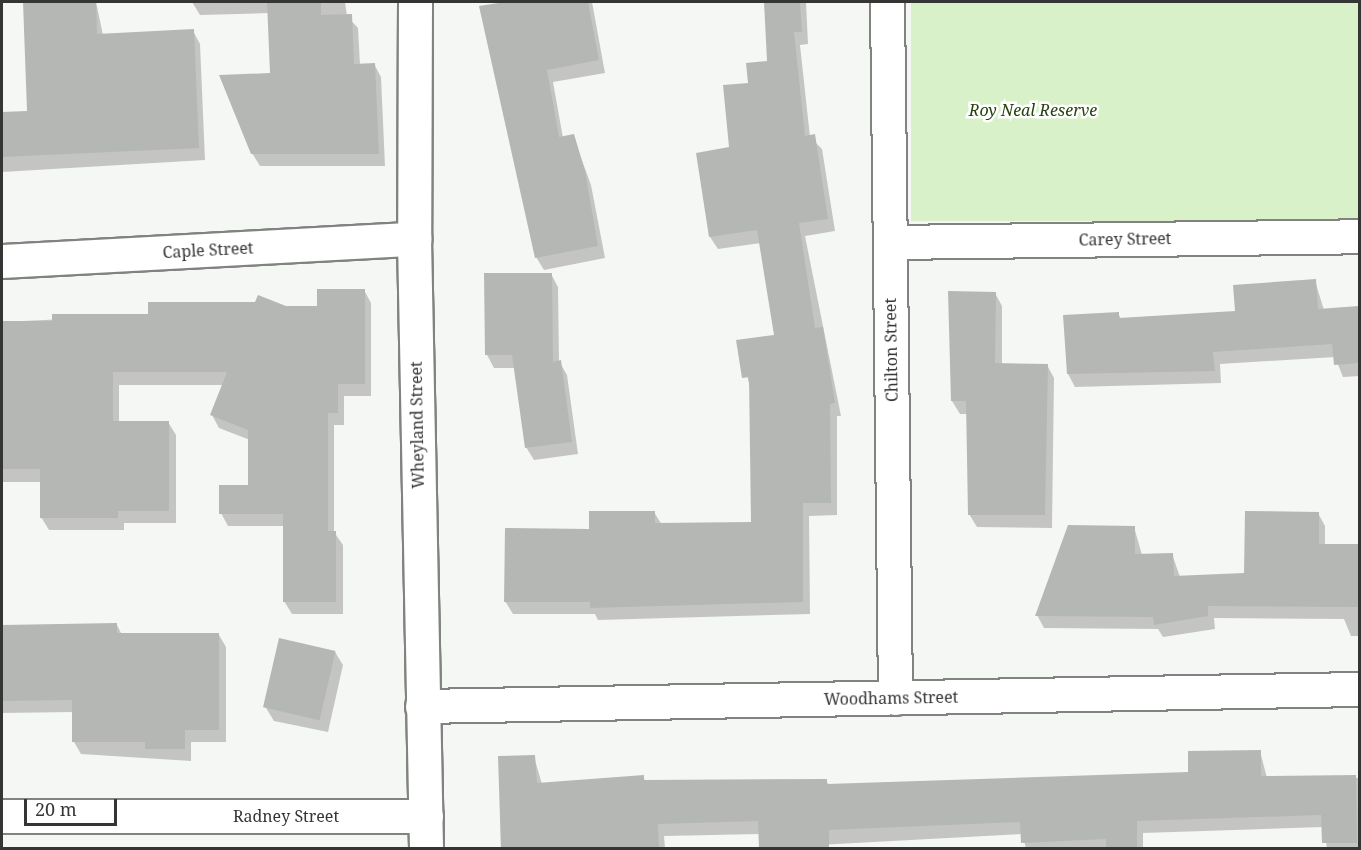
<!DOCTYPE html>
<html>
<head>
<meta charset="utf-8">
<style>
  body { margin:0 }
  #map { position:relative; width:1361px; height:850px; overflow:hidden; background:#f5f7f4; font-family:"Noto Serif",serif }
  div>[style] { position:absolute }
  .green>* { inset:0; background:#d9f1c8; transform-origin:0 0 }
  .shadow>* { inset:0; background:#0003 }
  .building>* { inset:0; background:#b5b7b4; transform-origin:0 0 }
  .roads { filter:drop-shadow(2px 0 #818380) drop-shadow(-2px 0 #818380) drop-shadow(0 2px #818380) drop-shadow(0 -2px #818380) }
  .street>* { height:33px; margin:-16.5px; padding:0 16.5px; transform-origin:16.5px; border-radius:16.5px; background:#fff }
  span { translate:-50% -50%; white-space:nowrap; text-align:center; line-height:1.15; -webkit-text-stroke:5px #fff; paint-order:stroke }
  .park-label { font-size:16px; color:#28420f; font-style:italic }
  .street-label { font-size:16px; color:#353534 }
  .frame { position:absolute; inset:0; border:3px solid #353534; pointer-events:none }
  .scale { position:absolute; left:24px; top:799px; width:93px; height:27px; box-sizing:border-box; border:3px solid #353534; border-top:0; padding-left:8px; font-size:18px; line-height:21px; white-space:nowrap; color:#353534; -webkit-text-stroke:4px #fff; paint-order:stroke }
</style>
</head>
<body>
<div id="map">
  <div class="green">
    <i style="left:911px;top:2px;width:448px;height:219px"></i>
  </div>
  <div class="shadow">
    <i style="clip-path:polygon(25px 2px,96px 2px,103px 35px,193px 31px,200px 44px,205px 160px,2px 172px,2px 114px,28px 112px)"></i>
    <i style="clip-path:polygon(192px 2px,345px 2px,347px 16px,358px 28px,360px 65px,374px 64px,381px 77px,385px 166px,260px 166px,252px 153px,272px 74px,269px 13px,200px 15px)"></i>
    <i style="clip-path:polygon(511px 2px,592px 2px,605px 73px,553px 82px,563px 138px,573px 136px,591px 185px,605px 258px,544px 270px,536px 257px)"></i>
    <i style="clip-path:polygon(765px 2px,806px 2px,808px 44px,800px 45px,810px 137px,822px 149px,835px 231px,805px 236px,841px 416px,837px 416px,837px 515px,809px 516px,810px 614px,598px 620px,595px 614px,513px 614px,505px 601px,590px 531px,654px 512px,662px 525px,752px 524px,751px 391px,738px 342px,776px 336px,761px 243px,718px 249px,710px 237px,750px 84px,769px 62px)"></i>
    <i style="clip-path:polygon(551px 274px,558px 287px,559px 361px,567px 375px,578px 454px,534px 460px,526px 447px,515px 368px,494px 368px,487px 355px)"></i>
    <i style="clip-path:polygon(1315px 281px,1324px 310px,1360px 308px,1360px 376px,1343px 377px,1335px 357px,1220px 364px,1221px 383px,1075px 387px,1068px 374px,1118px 313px,1121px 319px,1237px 312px)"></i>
    <i style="clip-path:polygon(364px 290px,371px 303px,371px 396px,344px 396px,344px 425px,334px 425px,334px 532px,343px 545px,343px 614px,292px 614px,284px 601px,284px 526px,228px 526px,221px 513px,250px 486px,250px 440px,219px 428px,212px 415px,224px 385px,119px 385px,119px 422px,168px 422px,176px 435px,176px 523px,124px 523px,124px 530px,49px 530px,41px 517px,41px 482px,2px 482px,2px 322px,318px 307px)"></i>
    <i style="clip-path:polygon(995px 293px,1002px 306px,1002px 365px,1047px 365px,1054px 378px,1052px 528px,977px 527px,969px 514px,967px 414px,960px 414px,952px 401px)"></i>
    <i style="clip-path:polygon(1318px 513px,1325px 526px,1325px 545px,1360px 546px,1360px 636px,1351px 636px,1344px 619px,1214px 618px,1215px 629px,1163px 637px,1158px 629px,1044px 628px,1037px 615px,1134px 527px,1142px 555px,1172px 554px,1180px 577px,1246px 575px)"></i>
    <i style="clip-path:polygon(117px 625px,122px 635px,219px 635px,226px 647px,226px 742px,191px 742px,191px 761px,81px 754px,74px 742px,74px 712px,2px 713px,2px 626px)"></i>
    <i style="clip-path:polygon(335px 652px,343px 665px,328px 732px,274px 721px,266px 708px)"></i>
    <i style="clip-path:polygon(1260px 751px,1267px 778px,1360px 778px,1360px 848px,1327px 848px,1323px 827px,1143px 833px,1143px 848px,1026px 848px,1022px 834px,760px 848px,760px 834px,664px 836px,665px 848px,501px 848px,500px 758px,534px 757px,542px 784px,643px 777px,646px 782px,826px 781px,829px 785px,1190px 773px)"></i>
  </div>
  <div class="building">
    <i style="clip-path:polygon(23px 2px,96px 2px,97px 34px,194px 29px,199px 148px,2px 157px,2px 112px,27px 111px)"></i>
    <i style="clip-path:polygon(267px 2px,321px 2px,321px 15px,352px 14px,354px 64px,375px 63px,379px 154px,251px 154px,219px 75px,270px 73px)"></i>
    <i style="clip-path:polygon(505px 2px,588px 2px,599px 60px,547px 70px,559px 137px,574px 134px,585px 171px,598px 246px,535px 258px,479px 6px)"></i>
    <i style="clip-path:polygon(764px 2px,800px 2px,802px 32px,794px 32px,805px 136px,815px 134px,828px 219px,799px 223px,815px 328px,823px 327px,835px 403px,830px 404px,831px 503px,803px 503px,803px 602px,590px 608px,590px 602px,504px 602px,505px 528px,589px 529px,589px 511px,655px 511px,655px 523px,751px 522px,749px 377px,742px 378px,736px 340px,774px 335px,757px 230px,709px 237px,696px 153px,729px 147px,723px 85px,748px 83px,746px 63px,767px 61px)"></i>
    <i style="clip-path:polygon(484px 273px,552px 273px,553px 362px,561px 360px,572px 442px,525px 448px,512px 355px,485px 355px)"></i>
    <i style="clip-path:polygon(1316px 279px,1318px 309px,1359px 306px,1359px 363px,1334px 365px,1332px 344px,1213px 352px,1215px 371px,1067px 374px,1063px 315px,1119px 312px,1119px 318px,1235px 311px,1233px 285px)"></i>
    <i style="clip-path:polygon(317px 289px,365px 289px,365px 384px,338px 384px,338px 413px,328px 413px,328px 531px,336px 531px,336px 602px,283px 602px,283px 514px,219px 514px,219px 485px,248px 485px,248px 430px,210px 415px,227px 372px,113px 372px,113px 421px,169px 421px,169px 511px,118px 511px,118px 518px,40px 518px,40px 469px,2px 469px,2px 321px,52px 321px,52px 314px,148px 314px,148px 302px,255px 302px,258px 295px,286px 306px,317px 306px)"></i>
    <i style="clip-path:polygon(948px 291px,996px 292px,995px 363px,1048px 364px,1045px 515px,968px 515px,966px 401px,951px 401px)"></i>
    <i style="clip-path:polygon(1245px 511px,1319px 512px,1319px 544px,1359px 544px,1359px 607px,1208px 606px,1208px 616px,1154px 625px,1153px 617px,1035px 616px,1068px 525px,1135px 526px,1135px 554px,1173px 553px,1174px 576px,1244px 573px)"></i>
    <i style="clip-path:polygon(117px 623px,117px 633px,219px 633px,219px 730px,185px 730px,185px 749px,145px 749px,145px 742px,72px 742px,72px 700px,2px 701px,2px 625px)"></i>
    <i style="left:279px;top:638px;width:58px;height:71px;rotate:13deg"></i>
    <i style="clip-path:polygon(1261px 750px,1261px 776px,1356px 775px,1357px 843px,1322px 843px,1321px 815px,1137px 821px,1137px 849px,1106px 849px,1106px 839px,1021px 843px,1020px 822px,829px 830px,829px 849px,759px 849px,758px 821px,658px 824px,659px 849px,501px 849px,498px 756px,535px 755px,537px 783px,644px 775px,644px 780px,827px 779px,827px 784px,1188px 772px,1188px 751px)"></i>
  </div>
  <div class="roads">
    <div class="street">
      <i style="left:415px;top:2px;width:237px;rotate:90.2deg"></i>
      <i style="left:414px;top:239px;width:609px;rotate:88.87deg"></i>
      <i style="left:887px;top:2px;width:696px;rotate:89.34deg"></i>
      <i style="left:890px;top:242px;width:470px;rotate:-0.7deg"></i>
      <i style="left:2px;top:261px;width:413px;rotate:-3.1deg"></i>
      <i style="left:422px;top:706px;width:938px;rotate:-1.04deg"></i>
      <i style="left:2px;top:816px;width:424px"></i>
    </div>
  </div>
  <div class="park-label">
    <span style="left:1033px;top:110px">Roy Neal Reserve</span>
  </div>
  <div class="street-label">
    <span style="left:1125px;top:239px;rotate:-1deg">Carey Street</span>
    <span style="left:208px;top:250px;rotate:-3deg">Caple Street</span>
    <span style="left:891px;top:350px;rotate:-91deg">Chilton Street</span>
    <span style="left:417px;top:425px;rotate:-91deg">Wheyland Street</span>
    <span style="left:891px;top:698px;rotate:-1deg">Woodhams Street</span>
    <span style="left:286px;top:816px">Radney Street</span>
  </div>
  <div class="frame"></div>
  <div class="scale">20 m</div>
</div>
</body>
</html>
